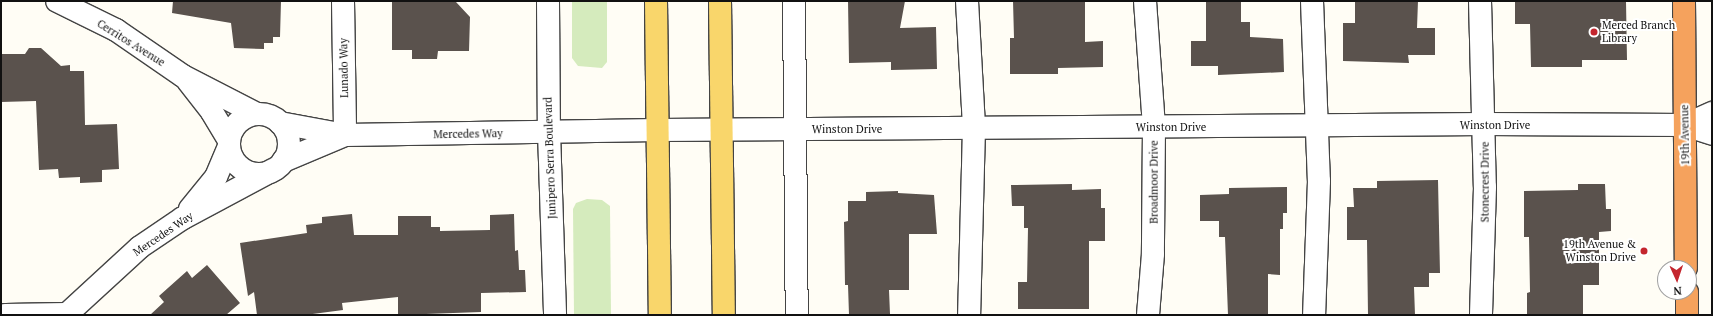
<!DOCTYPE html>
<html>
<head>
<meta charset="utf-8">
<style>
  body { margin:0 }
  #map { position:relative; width:1713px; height:316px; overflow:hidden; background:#fffdf5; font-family:"PT Serif",serif }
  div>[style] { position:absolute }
  .green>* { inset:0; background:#d5ebbd }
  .building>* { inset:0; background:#5a524d }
  .roads { filter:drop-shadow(1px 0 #444) drop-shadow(-1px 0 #444) drop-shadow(0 1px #444) drop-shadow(0 -1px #444) }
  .minor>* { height:22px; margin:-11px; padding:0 11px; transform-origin:11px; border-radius:11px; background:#fff }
  .minor>.ring { margin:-11px; padding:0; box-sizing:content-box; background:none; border:22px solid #fff; border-radius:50% }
  .major>* { height:22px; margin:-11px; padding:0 11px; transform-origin:11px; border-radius:11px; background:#f9d66b }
  .highway>* { height:22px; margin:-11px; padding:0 11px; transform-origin:11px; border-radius:11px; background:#f5a25d }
  .dots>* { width:11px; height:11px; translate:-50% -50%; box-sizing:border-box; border:2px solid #fff; border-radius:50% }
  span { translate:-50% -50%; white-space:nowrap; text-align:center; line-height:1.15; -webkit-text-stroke:4px #fff; paint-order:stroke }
  .poi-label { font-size:11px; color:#111 }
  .left { translate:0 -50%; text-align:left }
  .right { translate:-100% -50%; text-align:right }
  .street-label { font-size:11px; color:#111 }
  .frame { position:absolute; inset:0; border:2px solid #111; pointer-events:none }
  .north { position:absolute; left:1657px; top:260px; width:40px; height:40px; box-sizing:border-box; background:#fff; border:1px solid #a0a0a0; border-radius:50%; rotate:177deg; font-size:11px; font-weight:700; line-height:16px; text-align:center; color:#111 }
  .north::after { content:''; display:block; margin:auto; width:14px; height:18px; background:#c4262e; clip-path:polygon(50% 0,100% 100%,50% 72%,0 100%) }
</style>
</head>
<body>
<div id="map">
  <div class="green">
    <i style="clip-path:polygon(572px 1px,607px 1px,607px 62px,602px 68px,578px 66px,572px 58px)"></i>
    <i style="clip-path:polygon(587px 199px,602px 200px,610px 206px,611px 315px,574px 315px,573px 209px,576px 203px)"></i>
  </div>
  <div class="building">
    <i style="clip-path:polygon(173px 1px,281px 1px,280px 37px,273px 37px,273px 43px,264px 43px,264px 49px,234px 48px,231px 23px,172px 13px)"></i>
    <i style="clip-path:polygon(392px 1px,456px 2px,470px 17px,469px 51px,438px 51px,437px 59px,412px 59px,412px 50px,392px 50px)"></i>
    <i style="clip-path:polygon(848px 1px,905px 1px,900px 28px,936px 27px,937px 69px,891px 70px,891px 62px,849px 63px)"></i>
    <i style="clip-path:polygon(1013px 1px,1085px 1px,1085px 42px,1103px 41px,1103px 67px,1058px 68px,1058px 74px,1010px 74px,1010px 38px,1014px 38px)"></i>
    <i style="clip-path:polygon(1206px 1px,1241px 1px,1241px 22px,1250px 22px,1250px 37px,1283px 39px,1284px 72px,1218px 75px,1218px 66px,1191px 66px,1191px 41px,1206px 41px)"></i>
    <i style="clip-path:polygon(1355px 1px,1418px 1px,1417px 28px,1435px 28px,1435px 55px,1408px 55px,1409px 63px,1343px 61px,1343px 23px,1355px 23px)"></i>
    <i style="clip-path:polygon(1515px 1px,1626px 1px,1627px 60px,1582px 60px,1582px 67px,1531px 67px,1530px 24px,1515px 24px)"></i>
    <i style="clip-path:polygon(29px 48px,41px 48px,61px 66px,70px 65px,70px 71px,84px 71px,85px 125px,117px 124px,119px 169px,102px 170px,102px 182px,80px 183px,80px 177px,59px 178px,58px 169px,39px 170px,36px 101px,1px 102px,1px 54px,25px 54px)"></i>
    <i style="clip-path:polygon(1438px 180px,1440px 273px,1429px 273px,1429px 287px,1414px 287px,1415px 315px,1368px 315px,1367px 240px,1347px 240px,1347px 207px,1354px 207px,1353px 188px,1377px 188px,1377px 181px)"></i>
    <i style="clip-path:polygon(1072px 184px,1072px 190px,1101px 189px,1101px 208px,1105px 208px,1105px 241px,1089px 241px,1089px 309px,1018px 309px,1018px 282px,1027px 282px,1028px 228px,1024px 228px,1024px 206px,1012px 206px,1011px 185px)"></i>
    <i style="clip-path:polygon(1578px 184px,1605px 184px,1606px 209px,1611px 209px,1611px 231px,1599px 232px,1599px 285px,1583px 285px,1583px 315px,1527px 315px,1527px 293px,1530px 292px,1529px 237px,1524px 237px,1524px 191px,1578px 190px)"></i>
    <i style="clip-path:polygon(1287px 187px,1287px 213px,1283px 213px,1283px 229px,1280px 229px,1280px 275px,1268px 274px,1268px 315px,1228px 315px,1225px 237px,1219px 237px,1219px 221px,1200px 221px,1200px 195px,1229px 194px,1229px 188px)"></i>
    <i style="clip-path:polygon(898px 191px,898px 193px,934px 195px,937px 234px,909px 234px,909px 290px,889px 290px,890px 314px,849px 315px,848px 285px,845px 285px,844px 222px,848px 221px,848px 201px,866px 201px,866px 192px)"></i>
    <i style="clip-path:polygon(352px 214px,354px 235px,398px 235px,398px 216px,431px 216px,431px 227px,440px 227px,440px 231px,490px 230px,490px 215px,514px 214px,515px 251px,518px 250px,519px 270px,525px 270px,526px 292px,481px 293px,481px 312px,398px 315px,398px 297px,342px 303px,343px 310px,305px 315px,257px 315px,254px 292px,248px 296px,240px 243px,307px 233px,306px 225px,322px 223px,322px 217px)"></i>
    <i style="clip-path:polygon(207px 265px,240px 303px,226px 315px,150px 315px,164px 302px,159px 296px,187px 271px,192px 278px)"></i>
  </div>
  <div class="roads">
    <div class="minor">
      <i style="left:57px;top:1px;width:66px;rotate:26.2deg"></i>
      <i style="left:116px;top:30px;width:81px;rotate:34.5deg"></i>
      <i style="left:183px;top:76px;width:83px;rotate:27.2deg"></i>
      <i style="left:343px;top:1px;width:134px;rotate:89.1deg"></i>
      <i style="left:548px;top:1px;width:131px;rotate:89.6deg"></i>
      <i style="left:549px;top:132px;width:183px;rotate:88.1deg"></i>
      <i style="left:794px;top:1px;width:314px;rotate:89.5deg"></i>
      <i style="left:967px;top:1px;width:127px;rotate:86.8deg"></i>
      <i style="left:974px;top:128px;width:187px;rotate:91.5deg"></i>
      <i style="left:1145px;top:1px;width:126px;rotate:85.9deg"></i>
      <i style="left:1154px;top:127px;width:127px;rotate:90.5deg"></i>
      <i style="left:1153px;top:254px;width:61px;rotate:94.7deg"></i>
      <i style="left:1312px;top:1px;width:180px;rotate:87.8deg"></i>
      <i style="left:1319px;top:181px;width:134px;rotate:92.1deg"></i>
      <i style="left:1480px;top:1px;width:186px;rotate:88.5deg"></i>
      <i style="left:1485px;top:187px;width:128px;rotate:91.8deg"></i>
      <i style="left:188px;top:81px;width:39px;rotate:52deg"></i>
      <i style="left:212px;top:112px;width:33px;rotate:59deg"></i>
      <i class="ring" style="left:229px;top:114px;width:38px;height:38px"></i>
      <i style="left:280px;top:123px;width:66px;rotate:10.5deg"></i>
      <i style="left:1685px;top:125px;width:30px;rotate:-24deg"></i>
      <i style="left:283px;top:161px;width:67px;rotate:-22.8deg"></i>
      <i style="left:345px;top:135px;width:313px;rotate:-0.9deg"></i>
      <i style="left:658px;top:130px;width:827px;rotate:-0.42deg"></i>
      <i style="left:1485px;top:124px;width:200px;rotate:0.3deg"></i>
      <i style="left:1685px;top:125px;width:28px;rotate:18deg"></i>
      <i style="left:190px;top:209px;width:41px;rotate:-50.9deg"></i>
      <i style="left:216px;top:177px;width:33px;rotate:-67deg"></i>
      <i style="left:5px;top:315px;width:62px;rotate:-0.9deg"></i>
      <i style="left:66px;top:315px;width:100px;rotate:-42.6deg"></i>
      <i style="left:140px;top:247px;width:52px;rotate:-34deg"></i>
      <i style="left:183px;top:218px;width:102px;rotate:-28.1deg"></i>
    </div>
    <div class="major">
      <i style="left:656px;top:1px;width:314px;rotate:89.3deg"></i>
      <i style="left:720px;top:1px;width:314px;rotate:89.3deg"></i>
    </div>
    <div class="highway">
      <i style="left:1684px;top:1px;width:267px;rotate:89.6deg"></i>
      <i style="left:1687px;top:292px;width:23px;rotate:90deg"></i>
    </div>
  </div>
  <div class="dots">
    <i style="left:1594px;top:32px;background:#c4262e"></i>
    <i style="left:1644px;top:251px;background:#c4262e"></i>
  </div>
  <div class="poi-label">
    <span class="left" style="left:1602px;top:32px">Merced Branch<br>Library</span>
    <span class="right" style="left:1636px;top:251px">19th Avenue &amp;<br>Winston Drive</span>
  </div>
  <div class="street-label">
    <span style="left:131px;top:43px;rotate:32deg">Cerritos Avenue</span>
    <span style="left:344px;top:68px;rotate:-91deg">Lunado Way</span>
    <span style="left:1495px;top:125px">Winston Drive</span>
    <span style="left:1171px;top:127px">Winston Drive</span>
    <span style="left:847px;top:129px">Winston Drive</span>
    <span style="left:468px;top:134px;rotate:-1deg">Mercedes Way</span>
    <span style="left:1685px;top:135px;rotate:-91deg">19th Avenue</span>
    <span style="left:550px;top:158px;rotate:-92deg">Junipero Serra Boulevard</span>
    <span style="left:1154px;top:182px;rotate:-90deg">Broadmoor Drive</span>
    <span style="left:1485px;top:182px;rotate:-90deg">Stonecrest Drive</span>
    <span style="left:163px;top:234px;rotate:-34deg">Mercedes Way</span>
  </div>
  <div class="frame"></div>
  <div class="north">N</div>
</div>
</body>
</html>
